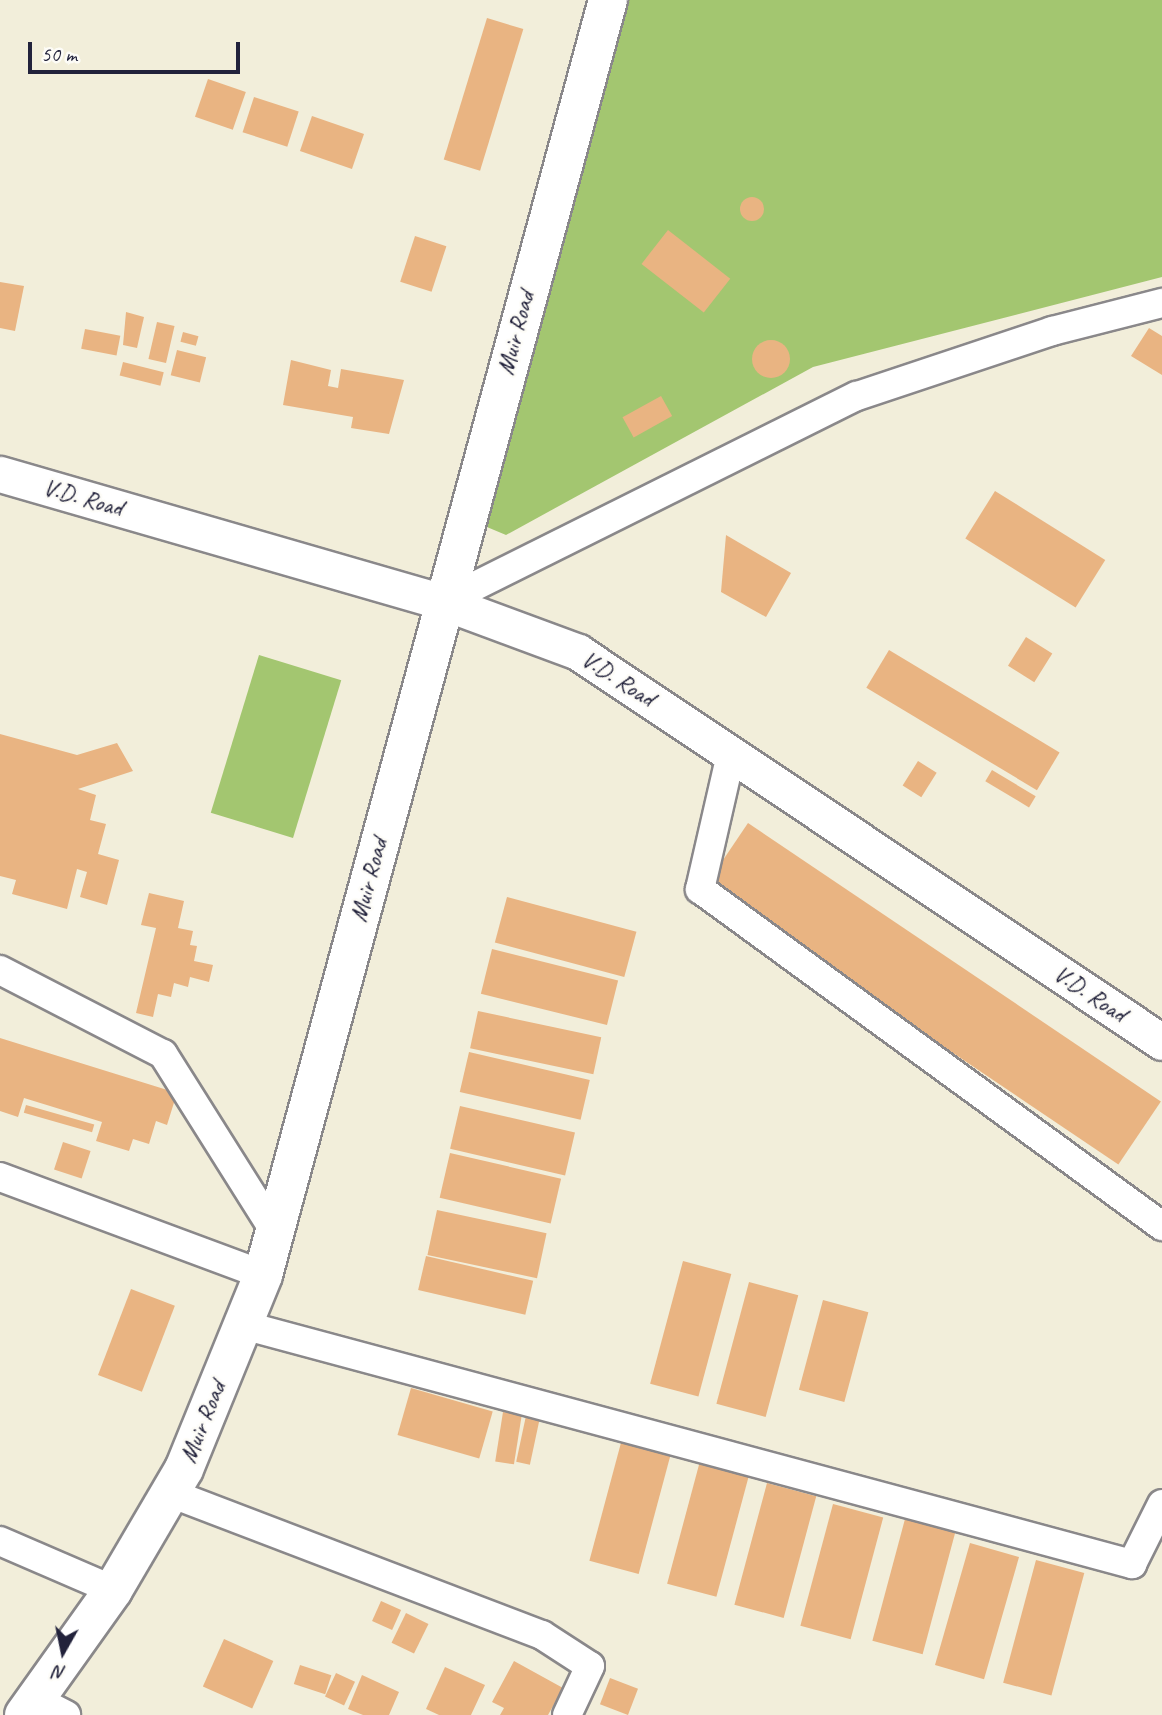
<!DOCTYPE html>
<html>
<head>
<meta charset="utf-8">
<style>
  body { margin:0 }
  #map { position:relative; width:1162px; height:1715px; overflow:hidden; background:#f2eeda; font-family:Caveat,sans-serif }
  div>[style] { position:absolute }
  .green>* { inset:0; background:#a3c670; transform-origin:0 0 }
  .building>* { inset:0; background:#e9b482; transform-origin:0 0 }
  .round { border-radius:50% }
  .roads { filter:drop-shadow(2px 0 #8a888a) drop-shadow(-2px 0 #8a888a) drop-shadow(0 2px #8a888a) drop-shadow(0 -2px #8a888a) }
  .minor>* { height:28px; margin:-14px; padding:0 14px; transform-origin:14px; border-radius:14px; background:#fff }
  .tertiary>* { height:35px; margin:-17.5px; padding:0 17.5px; transform-origin:17.5px; border-radius:17.5px; background:#fff }
  .secondary>* { height:38px; margin:-19px; padding:0 19px; transform-origin:19px; border-radius:19px; background:#fff }
  span { translate:-50% -50%; white-space:nowrap; text-align:center; line-height:1.15; -webkit-text-stroke:5px #fdfcf7; paint-order:stroke }
  .street-label { font-size:24px; color:#22223b }
  .north { position:absolute; left:28px; top:1617px; width:70px; height:70px; -webkit-text-stroke:5px #fdfcf7; paint-order:stroke; rotate:189deg; font-size:19px; font-weight:700; line-height:28px; text-align:center; color:#22223b }
  .north::after { content:''; display:block; margin:auto; width:24px; height:32px; background:#22223b; clip-path:polygon(50% 0,100% 100%,50% 72%,0 100%) }
  .scale { position:absolute; left:28px; top:42px; width:212px; height:32px; box-sizing:border-box; border:4px solid #22223b; border-top:0; padding-left:9px; font-size:21px; line-height:24px; white-space:nowrap; color:#22223b; -webkit-text-stroke:5px #fdfcf7; paint-order:stroke }
</style>
</head>
<body>
<div id="map">
  <div class="green">
    <i style="clip-path:polygon(625px 0,1162px 0,1162px 277px,813px 367px,506px 535px,475px 522px)"></i>
    <i style="left:259px;top:655px;width:86px;height:165px;rotate:17deg"></i>
  </div>
  <div class="building">
    <i style="left:487px;top:18px;width:38px;height:148px;rotate:17deg"></i>
    <i style="left:208px;top:79px;width:40px;height:40px;rotate:19deg"></i>
    <i style="left:254px;top:97px;width:47px;height:37px;rotate:18deg"></i>
    <i style="left:312px;top:116px;width:55px;height:37px;rotate:19deg"></i>
    <i class="round" style="left:740px;top:197px;width:24px;height:24px"></i>
    <i style="left:668px;top:230px;width:79px;height:43px;rotate:38deg"></i>
    <i style="left:415px;top:236px;width:33px;height:48px;rotate:18deg"></i>
    <i style="clip-path:polygon(0 282px,24px 286px,15px 331px,0 328px)"></i>
    <i style="clip-path:polygon(126px 312px,144px 317px,137px 348px,123px 345px)"></i>
    <i style="left:157px;top:322px;width:18px;height:38px;rotate:13deg"></i>
    <i style="clip-path:polygon(1149px 328px,1162px 336px,1162px 375px,1131px 356px)"></i>
    <i style="left:85px;top:329px;width:36px;height:20px;rotate:11deg"></i>
    <i style="left:183px;top:332px;width:16px;height:10px;rotate:15deg"></i>
    <i class="round" style="left:752px;top:340px;width:38px;height:38px"></i>
    <i style="left:177px;top:350px;width:30px;height:26px;rotate:14deg"></i>
    <i style="clip-path:polygon(291px 360px,331px 370px,328px 386px,338px 388px,341px 369px,404px 380px,389px 434px,351px 428px,353px 417px,283px 405px)"></i>
    <i style="left:123px;top:362px;width:42px;height:14px;rotate:14deg"></i>
    <i style="left:661px;top:396px;width:23px;height:44px;rotate:61deg"></i>
    <i style="left:995px;top:491px;width:130px;height:56px;rotate:32deg"></i>
    <i style="clip-path:polygon(726px 535px,791px 573px,766px 617px,721px 592px)"></i>
    <i style="left:1026px;top:637px;width:31px;height:34px;rotate:32deg"></i>
    <i style="left:889px;top:650px;width:199px;height:44px;rotate:31deg"></i>
    <i style="clip-path:polygon(0 734px,77px 755px,117px 743px,133px 771px,78px 789px,96px 795px,90px 820px,106px 824px,98px 854px,119px 860px,107px 905px,80px 897px,87px 872px,77px 869px,67px 909px,12px 894px,16px 880px,0 876px)"></i>
    <i style="left:918px;top:761px;width:22px;height:29px;rotate:32deg"></i>
    <i style="left:992px;top:770px;width:51px;height:13px;rotate:31deg"></i>
    <i style="left:748px;top:823px;width:498px;height:76px;rotate:34deg"></i>
    <i style="clip-path:polygon(149px 893px,184px 901px,178px 928px,193px 931px,190px 945px,197px 946px,194px 961px,213px 965px,209px 982px,190px 977px,188px 987px,174px 983px,171px 997px,158px 994px,153px 1017px,136px 1013px,156px 928px,141px 925px)"></i>
    <i style="left:507px;top:897px;width:134px;height:47px;rotate:15deg"></i>
    <i style="left:492px;top:949px;width:130px;height:46px;rotate:14deg"></i>
    <i style="left:478px;top:1011px;width:126px;height:38px;rotate:12deg"></i>
    <i style="clip-path:polygon(0 1038px,177px 1093px,167px 1125px,156px 1121px,149px 1144px,133px 1139px,129px 1151px,96px 1141px,102px 1122px,24px 1098px,18px 1117px,0 1111px)"></i>
    <i style="left:469px;top:1052px;width:124px;height:41px;rotate:13deg"></i>
    <i style="left:26px;top:1105px;width:71px;height:8px;rotate:16deg"></i>
    <i style="left:460px;top:1106px;width:118px;height:44px;rotate:13deg"></i>
    <i style="left:63px;top:1142px;width:29px;height:29px;rotate:18deg"></i>
    <i style="left:450px;top:1153px;width:114px;height:46px;rotate:13deg"></i>
    <i style="left:437px;top:1210px;width:112px;height:46px;rotate:12deg"></i>
    <i style="left:426px;top:1256px;width:110px;height:35px;rotate:13deg"></i>
    <i style="left:683px;top:1261px;width:50px;height:127px;rotate:15deg"></i>
    <i style="left:749px;top:1282px;width:51px;height:126px;rotate:15deg"></i>
    <i style="left:131px;top:1289px;width:47px;height:92px;rotate:21deg"></i>
    <i style="left:823px;top:1300px;width:47px;height:93px;rotate:15deg"></i>
    <i style="left:411px;top:1388px;width:85px;height:49px;rotate:16deg"></i>
    <i style="left:527px;top:1411px;width:14px;height:52px;rotate:12deg"></i>
    <i style="left:503px;top:1412px;width:19px;height:50px;rotate:9deg"></i>
    <i style="left:622px;top:1439px;width:51px;height:126px;rotate:15deg"></i>
    <i style="left:700px;top:1461px;width:51px;height:127px;rotate:15deg"></i>
    <i style="left:767px;top:1483px;width:51px;height:126px;rotate:15deg"></i>
    <i style="left:833px;top:1504px;width:52px;height:126px;rotate:15deg"></i>
    <i style="left:905px;top:1519px;width:52px;height:126px;rotate:15deg"></i>
    <i style="left:970px;top:1543px;width:51px;height:127px;rotate:16deg"></i>
    <i style="left:1036px;top:1560px;width:50px;height:127px;rotate:15deg"></i>
    <i style="left:381px;top:1601px;width:22px;height:22px;rotate:24deg"></i>
    <i style="left:406px;top:1613px;width:25px;height:33px;rotate:26deg"></i>
    <i style="left:224px;top:1639px;width:54px;height:52px;rotate:24deg"></i>
    <i style="clip-path:polygon(514px 1661px,563px 1688px,548px 1715px,500px 1715px,504px 1708px,492px 1702px)"></i>
    <i style="left:300px;top:1665px;width:33px;height:20px;rotate:18deg"></i>
    <i style="clip-path:polygon(445px 1667px,485px 1685px,471px 1715px,439px 1715px,426px 1709px)"></i>
    <i style="left:336px;top:1673px;width:21px;height:26px;rotate:25deg"></i>
    <i style="clip-path:polygon(362px 1675px,399px 1692px,389px 1715px,363px 1715px,348px 1709px)"></i>
    <i style="left:610px;top:1678px;width:30px;height:28px;rotate:21deg"></i>
  </div>
  <div class="roads">
    <div class="minor">
      <i style="left:443px;top:602px;width:462px;rotate:-26.5deg"></i>
      <i style="left:857px;top:396px;width:206px;rotate:-18.4deg"></i>
      <i style="left:1052px;top:331px;width:114px;rotate:-14.3deg"></i>
      <i style="left:731px;top:754px;width:139px;rotate:102.9deg"></i>
      <i style="left:700px;top:889px;width:572px;rotate:36.11deg"></i>
      <i style="left:0;top:970px;width:183px;rotate:27.3deg"></i>
      <i style="left:163px;top:1054px;width:210px;rotate:57.8deg"></i>
      <i style="left:0;top:1177px;width:281px;rotate:20.4deg"></i>
      <i style="left:243px;top:1325px;width:921px;rotate:15.05deg"></i>
      <i style="left:1132px;top:1564px;width:67px;rotate:-63.4deg"></i>
      <i style="left:170px;top:1493px;width:398px;rotate:20.9deg"></i>
      <i style="left:542px;top:1635px;width:57px;rotate:32.9deg"></i>
      <i style="left:590px;top:1666px;width:54px;rotate:115.1deg"></i>
      <i style="left:0;top:1541px;width:123px;rotate:23.4deg"></i>
      <i style="left:35px;top:1699px;width:35px;rotate:27deg"></i>
    </div>
    <div class="tertiary">
      <i style="left:0;top:474px;width:461px;rotate:16.1deg"></i>
      <i style="left:443px;top:602px;width:144px;rotate:20.3deg"></i>
      <i style="left:578px;top:652px;width:702px;rotate:33.74deg"></i>
    </div>
    <div class="secondary">
      <i style="left:24px;top:1715px;width:153px;rotate:-54.5deg"></i>
      <i style="left:113px;top:1590px;width:140px;rotate:-59.6deg"></i>
      <i style="left:184px;top:1469px;width:209px;rotate:-67.8deg"></i>
      <i style="left:263px;top:1275px;width:1321px;rotate:-74.86deg"></i>
    </div>
  </div>
  <div class="street-label">
    <span style="left:516px;top:333px;rotate:-75deg">Muir Road</span>
    <span style="left:83px;top:498px;rotate:16deg">V.D. Road</span>
    <span style="left:618px;top:679px;rotate:33deg">V.D. Road</span>
    <span style="left:369px;top:880px;rotate:-75deg">Muir Road</span>
    <span style="left:1090px;top:994px;rotate:34deg">V.D. Road</span>
    <span style="left:203px;top:1422px;rotate:-68deg">Muir Road</span>
  </div>
  <div class="north">N</div>
  <div class="scale">50 m</div>
</div>
</body>
</html>
